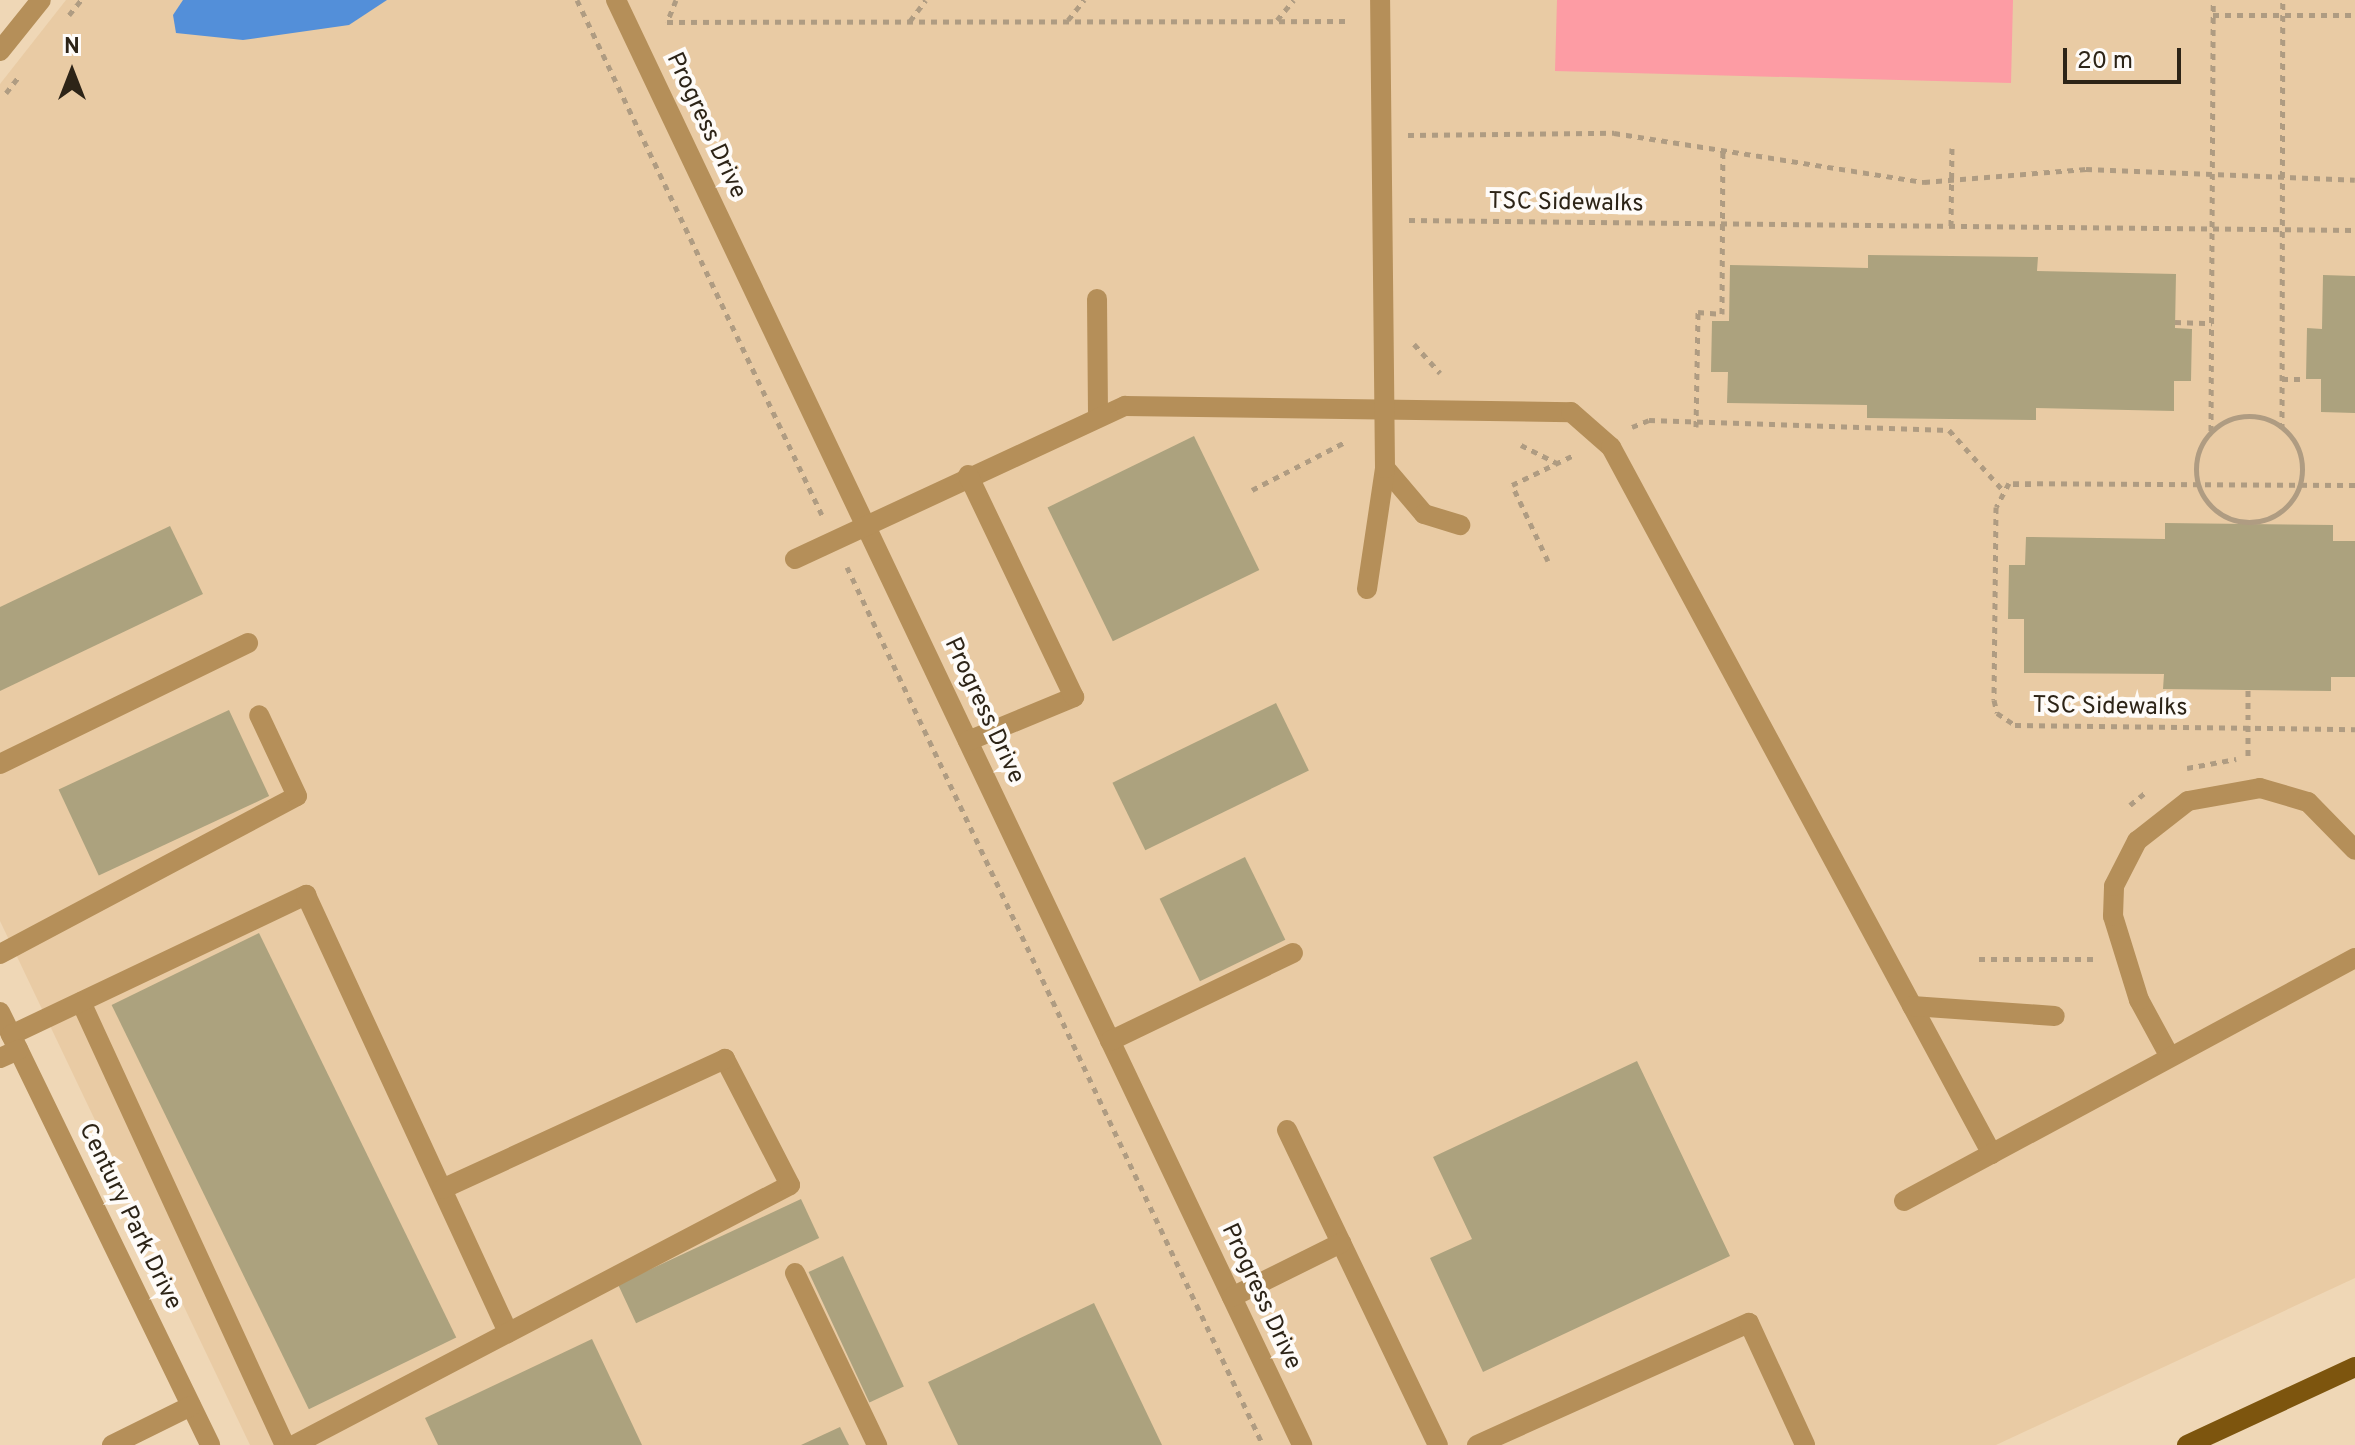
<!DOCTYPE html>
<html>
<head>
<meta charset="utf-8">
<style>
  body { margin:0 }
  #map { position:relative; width:2355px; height:1445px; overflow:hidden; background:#efd7b6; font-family:Overpass,sans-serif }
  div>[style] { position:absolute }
  .built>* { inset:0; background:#e9cba4 }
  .green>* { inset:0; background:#fd9ca4 }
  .water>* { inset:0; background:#538fd9 }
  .building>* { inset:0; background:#aca27e; transform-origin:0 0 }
  .path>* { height:5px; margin-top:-2.5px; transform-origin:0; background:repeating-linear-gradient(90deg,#af9c82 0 6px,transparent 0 12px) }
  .path>.ring { margin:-2.5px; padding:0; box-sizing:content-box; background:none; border:5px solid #af9c82; border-radius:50% }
  .minor>* { height:20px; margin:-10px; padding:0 10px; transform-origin:10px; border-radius:10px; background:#b58f59 }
  .major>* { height:20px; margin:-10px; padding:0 10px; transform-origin:10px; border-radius:10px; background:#7d550e }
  span { translate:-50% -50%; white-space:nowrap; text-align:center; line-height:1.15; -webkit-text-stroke:8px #fefbf8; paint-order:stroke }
  .street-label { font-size:24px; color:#2d2417 }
  .north { position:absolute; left:32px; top:32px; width:80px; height:80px; -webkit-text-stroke:6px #fefbf8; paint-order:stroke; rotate:0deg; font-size:22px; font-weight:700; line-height:32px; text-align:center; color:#2d2417 }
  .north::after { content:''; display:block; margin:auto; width:28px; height:36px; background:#2d2417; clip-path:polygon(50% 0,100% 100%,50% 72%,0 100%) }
  .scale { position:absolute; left:2063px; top:48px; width:118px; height:36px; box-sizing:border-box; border:4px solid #2d2417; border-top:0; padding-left:10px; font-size:24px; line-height:28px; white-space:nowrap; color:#2d2417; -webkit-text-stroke:6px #fefbf8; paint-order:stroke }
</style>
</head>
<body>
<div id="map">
  <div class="built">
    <i style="clip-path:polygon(66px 0,2355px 0,2355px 1278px,1996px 1445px,250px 1445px,0 921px,0 84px)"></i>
  </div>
  <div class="green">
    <i style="clip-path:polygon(1557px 0,2013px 0,2011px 83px,1555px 71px)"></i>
  </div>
  <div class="water">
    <i style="clip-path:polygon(183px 0,387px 0,349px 25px,243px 40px,176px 33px,173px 15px)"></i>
  </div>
  <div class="building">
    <i style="clip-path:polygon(1868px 255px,2038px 257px,2037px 271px,2176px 274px,2175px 328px,2192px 329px,2191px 381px,2174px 381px,2174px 411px,2036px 408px,2036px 420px,1867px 418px,1867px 405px,1727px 403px,1728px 372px,1711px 372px,1712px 321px,1729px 321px,1730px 265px,1868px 268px)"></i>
    <i style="clip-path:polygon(2323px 275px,2355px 276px,2355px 413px,2321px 412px,2321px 379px,2306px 379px,2307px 328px,2322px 329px)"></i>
    <i style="left:1194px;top:436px;width:149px;height:163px;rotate:64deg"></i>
    <i style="clip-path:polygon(2165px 523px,2333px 525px,2333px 541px,2355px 541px,2355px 677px,2331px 677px,2331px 691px,2163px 689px,2164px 674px,2024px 673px,2024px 619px,2008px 619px,2009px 565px,2025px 565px,2026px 537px,2165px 539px)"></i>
    <i style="clip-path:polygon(170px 526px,203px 594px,0 691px,0 607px)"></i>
    <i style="left:1276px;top:703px;width:75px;height:182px;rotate:64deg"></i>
    <i style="left:229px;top:710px;width:95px;height:188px;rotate:65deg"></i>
    <i style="left:1245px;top:857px;width:92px;height:95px;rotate:64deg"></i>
    <i style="left:259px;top:933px;width:450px;height:164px;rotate:64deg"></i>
    <i style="clip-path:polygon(1637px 1061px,1730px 1256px,1483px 1372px,1430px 1258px,1472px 1239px,1433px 1157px)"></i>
    <i style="left:801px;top:1199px;width:43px;height:202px;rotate:65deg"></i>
    <i style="left:843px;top:1256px;width:144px;height:38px;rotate:65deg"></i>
    <i style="clip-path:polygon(1094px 1303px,1162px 1445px,958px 1445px,928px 1382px)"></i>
    <i style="clip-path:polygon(592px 1339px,642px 1445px,438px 1445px,425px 1418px)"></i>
    <i style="clip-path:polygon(840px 1427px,849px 1445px,801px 1445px)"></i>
  </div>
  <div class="path">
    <i style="left:577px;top:0;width:570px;rotate:64.56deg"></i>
    <i style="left:676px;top:0;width:24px;rotate:112deg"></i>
    <i style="left:667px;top:22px;width:684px;rotate:-0.08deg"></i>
    <i style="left:69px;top:15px;width:19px;rotate:-51deg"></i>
    <i style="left:2213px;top:15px;width:142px"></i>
    <i style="left:1068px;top:20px;width:26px;rotate:-51deg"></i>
    <i style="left:1277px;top:20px;width:26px;rotate:-50deg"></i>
    <i style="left:910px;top:21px;width:26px;rotate:-53deg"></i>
    <i style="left:6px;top:93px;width:23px;rotate:-52deg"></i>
    <i style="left:1408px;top:135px;width:206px;rotate:-0.6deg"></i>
    <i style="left:1614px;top:133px;width:314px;rotate:9deg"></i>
    <i style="left:1924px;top:182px;width:163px;rotate:-4.6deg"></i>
    <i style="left:2086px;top:169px;width:269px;rotate:2.3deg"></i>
    <i style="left:1409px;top:220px;width:946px;rotate:0.61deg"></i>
    <i style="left:1951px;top:226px;width:78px;rotate:-89.3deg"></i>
    <i style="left:2175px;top:322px;width:37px;rotate:2deg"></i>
    <i style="left:1414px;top:344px;width:39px;rotate:48deg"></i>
    <i style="left:2282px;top:379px;width:24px"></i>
    <i class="ring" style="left:2196px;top:416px;width:101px;height:101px"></i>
    <i style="left:1632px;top:427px;width:18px;rotate:-22deg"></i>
    <i style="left:1649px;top:420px;width:300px;rotate:1.9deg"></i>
    <i style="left:1949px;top:430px;width:79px;rotate:48.1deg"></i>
    <i style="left:1696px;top:427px;width:115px;rotate:-89deg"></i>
    <i style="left:1698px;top:312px;width:24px;rotate:5deg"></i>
    <i style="left:1722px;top:314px;width:164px;rotate:-89.7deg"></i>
    <i style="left:2282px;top:429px;width:429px;rotate:-89.9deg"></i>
    <i style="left:2211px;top:431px;width:431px;rotate:-89.7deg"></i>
    <i style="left:1521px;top:445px;width:40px;rotate:26.6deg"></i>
    <i style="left:2355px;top:485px;width:346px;rotate:-179.7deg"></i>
    <i style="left:2009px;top:483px;width:27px;rotate:118deg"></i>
    <i style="left:1996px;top:507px;width:193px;rotate:90.6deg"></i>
    <i style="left:1994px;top:700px;width:13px;rotate:77deg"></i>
    <i style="left:1997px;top:713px;width:22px;rotate:34deg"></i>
    <i style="left:2015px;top:725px;width:340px;rotate:0.7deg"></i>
    <i style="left:1252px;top:490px;width:107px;rotate:-27.3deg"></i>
    <i style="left:1548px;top:561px;width:84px;rotate:-115.3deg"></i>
    <i style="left:1512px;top:485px;width:71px;rotate:-25.8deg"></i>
    <i style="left:847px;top:567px;width:972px;rotate:64.65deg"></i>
    <i style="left:2248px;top:690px;width:69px;rotate:90deg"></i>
    <i style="left:2187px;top:768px;width:50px;rotate:-10.4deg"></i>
    <i style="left:2130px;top:805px;width:22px;rotate:-39deg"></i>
    <i style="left:1979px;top:959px;width:114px"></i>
  </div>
  <div class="minor">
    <i style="left:616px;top:0;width:1600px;rotate:64.6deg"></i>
    <i style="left:0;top:51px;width:65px;rotate:-51.2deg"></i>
    <i style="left:1097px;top:299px;width:117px;rotate:89.5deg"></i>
    <i style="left:1385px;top:468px;width:60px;rotate:49.7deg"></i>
    <i style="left:1424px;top:514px;width:38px;rotate:17deg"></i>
    <i style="left:795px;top:559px;width:364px;rotate:-24.9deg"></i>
    <i style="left:1125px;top:406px;width:446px;rotate:0.8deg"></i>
    <i style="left:1571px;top:412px;width:53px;rotate:41.2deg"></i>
    <i style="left:1611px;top:447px;width:803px;rotate:61.68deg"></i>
    <i style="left:1367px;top:589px;width:122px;rotate:-81.5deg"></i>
    <i style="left:1385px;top:468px;width:468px;rotate:-90.6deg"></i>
    <i style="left:968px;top:741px;width:115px;rotate:-22.5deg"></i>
    <i style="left:1074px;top:697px;width:246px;rotate:-115.5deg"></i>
    <i style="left:0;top:764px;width:276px;rotate:-26deg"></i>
    <i style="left:0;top:954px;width:336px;rotate:-28deg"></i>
    <i style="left:297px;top:796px;width:89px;rotate:-115.1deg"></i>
    <i style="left:81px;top:1002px;width:488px;rotate:65.3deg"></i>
    <i style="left:1912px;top:1006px;width:143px;rotate:4deg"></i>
    <i style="left:0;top:1012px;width:481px;rotate:64.1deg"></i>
    <i style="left:11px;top:1035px;width:327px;rotate:-25.4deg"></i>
    <i style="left:306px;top:895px;width:482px;rotate:65.2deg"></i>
    <i style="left:1110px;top:1041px;width:203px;rotate:-25.7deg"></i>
    <i style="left:2170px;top:1057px;width:65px;rotate:-118.5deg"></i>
    <i style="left:2139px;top:1000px;width:88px;rotate:-107.2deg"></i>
    <i style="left:2113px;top:916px;width:30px;rotate:-88deg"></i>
    <i style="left:2114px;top:886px;width:51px;rotate:-62.9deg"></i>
    <i style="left:2137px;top:841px;width:65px;rotate:-38.1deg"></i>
    <i style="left:2188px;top:801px;width:73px;rotate:-10.2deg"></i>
    <i style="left:2260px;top:788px;width:50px;rotate:16.3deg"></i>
    <i style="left:2308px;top:802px;width:67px;rotate:45.6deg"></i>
    <i style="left:0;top:1058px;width:20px;rotate:-24deg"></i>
    <i style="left:1287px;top:1130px;width:349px;rotate:64.4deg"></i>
    <i style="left:1904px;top:1201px;width:512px;rotate:-28.32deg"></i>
    <i style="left:795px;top:1273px;width:191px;rotate:64.5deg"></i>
    <i style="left:1232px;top:1297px;width:122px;rotate:-26.4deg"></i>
    <i style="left:112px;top:1445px;width:88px;rotate:-26.3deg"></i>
    <i style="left:294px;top:1445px;width:560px;rotate:-27.66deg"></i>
    <i style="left:790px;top:1185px;width:142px;rotate:-117.3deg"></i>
    <i style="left:725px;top:1059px;width:311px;rotate:155.3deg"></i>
    <i style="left:1477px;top:1445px;width:298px;rotate:-24.2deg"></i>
    <i style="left:1749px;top:1323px;width:134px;rotate:65.3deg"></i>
  </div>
  <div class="major">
    <i style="left:2187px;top:1445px;width:185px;rotate:-24.9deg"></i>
  </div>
  <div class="street-label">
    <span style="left:705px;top:126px;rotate:65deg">Progress Drive</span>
    <span style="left:1566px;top:204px;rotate:1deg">TSC Sidewalks</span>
    <span style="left:2110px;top:708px;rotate:1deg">TSC Sidewalks</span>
    <span style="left:983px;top:711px;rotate:65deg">Progress Drive</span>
    <span style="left:129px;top:1217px;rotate:64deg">Century Park Drive</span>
    <span style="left:1260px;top:1297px;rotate:65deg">Progress Drive</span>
  </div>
  <div class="north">N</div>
  <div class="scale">20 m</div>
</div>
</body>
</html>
